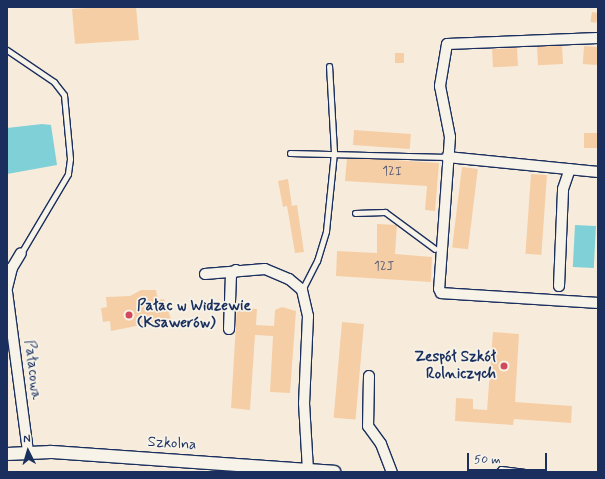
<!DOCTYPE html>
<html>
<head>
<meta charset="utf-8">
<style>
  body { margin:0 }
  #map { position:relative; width:605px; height:479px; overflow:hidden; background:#f7ecdb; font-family:Mynerve,sans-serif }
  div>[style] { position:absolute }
  .water>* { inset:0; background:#7fd0d7; transform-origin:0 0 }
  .building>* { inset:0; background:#f6cea6; transform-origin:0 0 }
  .roads { filter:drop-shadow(1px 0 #1b2f5e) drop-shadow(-1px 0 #1b2f5e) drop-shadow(0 1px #1b2f5e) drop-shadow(0 -1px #1b2f5e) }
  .service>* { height:5px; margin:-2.5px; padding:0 2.5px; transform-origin:2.5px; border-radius:2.5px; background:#f7f3e8 }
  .minor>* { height:10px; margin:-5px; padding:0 5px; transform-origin:5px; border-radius:5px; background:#f7f3e8 }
  .tertiary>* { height:12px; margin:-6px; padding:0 6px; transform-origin:6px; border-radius:6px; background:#f7f3e8 }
  .dots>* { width:11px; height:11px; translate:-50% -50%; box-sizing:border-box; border:2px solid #f7f3e8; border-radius:50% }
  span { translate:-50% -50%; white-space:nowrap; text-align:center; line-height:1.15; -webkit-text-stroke:3.5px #f7f3e8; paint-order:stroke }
  .number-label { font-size:13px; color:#525770 }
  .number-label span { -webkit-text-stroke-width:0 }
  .poi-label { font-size:15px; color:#1b2f5e; font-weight:700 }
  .left { translate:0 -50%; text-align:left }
  .right { translate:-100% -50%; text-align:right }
  .street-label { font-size:15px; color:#1b2f5e }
  .frame { position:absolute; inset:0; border:8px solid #1b2f5e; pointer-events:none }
  .north { position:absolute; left:8px; top:431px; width:40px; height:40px; -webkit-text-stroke:3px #f7f3e8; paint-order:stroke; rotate:355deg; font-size:11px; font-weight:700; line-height:16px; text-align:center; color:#1b2f5e }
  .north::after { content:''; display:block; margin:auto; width:14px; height:18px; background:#1b2f5e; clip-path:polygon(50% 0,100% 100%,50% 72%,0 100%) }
  .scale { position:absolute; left:467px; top:453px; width:80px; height:18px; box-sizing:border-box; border:2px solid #1b2f5e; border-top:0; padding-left:5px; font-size:12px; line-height:14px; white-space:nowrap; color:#1b2f5e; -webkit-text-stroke:3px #f7f3e8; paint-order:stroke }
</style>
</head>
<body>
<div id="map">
  <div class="water">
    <i style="clip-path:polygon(42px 124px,51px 125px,57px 165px,7px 174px,7px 128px)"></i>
    <i style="left:575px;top:225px;width:21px;height:42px;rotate:3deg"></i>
  </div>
  <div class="building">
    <i style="clip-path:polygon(101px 7px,136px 7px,139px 40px,75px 44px,72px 9px)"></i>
    <i style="left:592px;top:12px;width:6px;height:10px;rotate:9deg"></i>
    <i style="left:562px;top:45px;width:19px;height:25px;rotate:87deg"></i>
    <i style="left:584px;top:46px;width:14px;height:18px;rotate:4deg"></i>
    <i style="left:517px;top:48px;width:18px;height:25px;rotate:87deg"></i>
    <i style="left:404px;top:53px;width:10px;height:9px;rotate:90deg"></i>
    <i style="left:354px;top:130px;width:57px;height:15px;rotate:4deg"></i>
    <i style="left:584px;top:133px;width:14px;height:15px"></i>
    <i style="clip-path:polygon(347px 157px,439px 163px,435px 211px,425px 210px,427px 186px,345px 181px)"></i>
    <i style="left:462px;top:167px;width:16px;height:81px;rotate:7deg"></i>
    <i style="left:531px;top:174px;width:16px;height:80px;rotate:4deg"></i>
    <i style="clip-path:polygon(288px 179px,292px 206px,297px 205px,304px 252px,295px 253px,287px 206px,283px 207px,278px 181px)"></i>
    <i style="clip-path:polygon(377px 224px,397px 225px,395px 254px,432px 257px,431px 282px,336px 276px,337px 251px,377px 253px)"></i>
    <i style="clip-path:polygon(141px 290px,156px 290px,158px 300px,164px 299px,171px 319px,111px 331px,110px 321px,103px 322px,101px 308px,107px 307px,106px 297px,130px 296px)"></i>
    <i style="clip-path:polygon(237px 307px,257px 309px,256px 325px,274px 326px,275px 310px,282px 307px,296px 311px,290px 393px,270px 392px,273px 336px,255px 335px,250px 410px,231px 408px)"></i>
    <i style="left:342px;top:322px;width:22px;height:96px;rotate:5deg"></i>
    <i style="clip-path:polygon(493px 332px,519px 334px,515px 402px,572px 406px,571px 423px,514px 419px,513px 425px,455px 421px,456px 398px,473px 399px,473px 409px,487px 410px)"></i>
  </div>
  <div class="roads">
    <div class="service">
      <i style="left:7px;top:50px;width:57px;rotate:34.2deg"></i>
      <i style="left:54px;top:82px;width:16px;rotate:52deg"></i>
      <i style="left:64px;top:95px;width:64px;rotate:84.6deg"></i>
      <i style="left:70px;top:159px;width:15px;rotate:98deg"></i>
      <i style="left:68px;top:174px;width:92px;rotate:120.7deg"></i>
      <i style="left:290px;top:153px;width:157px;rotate:1.5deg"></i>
      <i style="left:355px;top:213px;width:30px;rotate:-2deg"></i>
      <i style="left:385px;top:212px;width:62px;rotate:36.5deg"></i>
      <i style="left:302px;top:290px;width:33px;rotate:-63deg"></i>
      <i style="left:317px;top:261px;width:31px;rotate:-73deg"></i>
      <i style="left:326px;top:231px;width:79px;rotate:-84.2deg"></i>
      <i style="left:334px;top:152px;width:86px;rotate:-93.3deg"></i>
      <i style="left:498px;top:472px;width:4px;rotate:-45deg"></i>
      <i style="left:501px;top:469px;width:26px;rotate:7deg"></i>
    </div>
    <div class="minor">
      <i style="left:598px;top:38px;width:151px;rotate:177.7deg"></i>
      <i style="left:447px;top:44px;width:43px;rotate:99.5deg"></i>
      <i style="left:440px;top:86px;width:52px;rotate:78.9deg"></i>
      <i style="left:450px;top:137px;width:152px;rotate:94.1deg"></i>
      <i style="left:439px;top:289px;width:4px;rotate:63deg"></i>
      <i style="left:441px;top:293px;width:157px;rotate:3.6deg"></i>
      <i style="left:447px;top:157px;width:152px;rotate:5.7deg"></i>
      <i style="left:205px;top:274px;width:60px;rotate:-4.8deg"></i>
      <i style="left:265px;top:269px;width:26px;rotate:23deg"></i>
      <i style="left:289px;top:279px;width:17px;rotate:40deg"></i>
      <i style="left:302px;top:290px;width:27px;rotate:77deg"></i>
      <i style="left:308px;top:316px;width:87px;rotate:92.6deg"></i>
      <i style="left:304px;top:403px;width:67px;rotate:86.6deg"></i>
      <i style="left:559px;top:286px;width:97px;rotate:-87.6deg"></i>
      <i style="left:563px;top:189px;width:21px;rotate:-71deg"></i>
      <i style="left:7px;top:288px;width:21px;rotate:-76deg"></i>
      <i style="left:12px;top:268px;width:17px;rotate:-59deg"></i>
      <i style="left:7px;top:292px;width:161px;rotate:82.5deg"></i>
      <i style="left:229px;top:329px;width:54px;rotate:-87.9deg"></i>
      <i style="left:231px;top:275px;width:7px;rotate:-45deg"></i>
      <i style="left:369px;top:376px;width:50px;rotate:91.1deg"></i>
      <i style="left:368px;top:426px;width:22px;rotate:54deg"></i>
      <i style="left:381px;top:444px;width:30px;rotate:69deg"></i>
    </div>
    <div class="tertiary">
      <i style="left:7px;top:454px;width:44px;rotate:-2.6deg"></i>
      <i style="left:51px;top:452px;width:284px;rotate:4deg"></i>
    </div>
  </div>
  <div class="dots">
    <i style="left:129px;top:315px;background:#d1495b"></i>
    <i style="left:504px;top:366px;background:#d1495b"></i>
  </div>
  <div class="number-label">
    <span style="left:392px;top:172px">12I</span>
    <span style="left:384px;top:267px">12J</span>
  </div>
  <div class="poi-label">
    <span class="left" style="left:137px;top:315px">Pałac w Widzewie<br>(Ksawerów)</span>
    <span class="right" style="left:496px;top:366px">Zespół Szkół<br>Rolniczych</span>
  </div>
  <div class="street-label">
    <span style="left:32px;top:370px;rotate:83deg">Pałacowa</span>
    <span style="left:172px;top:444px;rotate:4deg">Szkolna</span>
  </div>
  <div class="frame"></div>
  <div class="north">N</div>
  <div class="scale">50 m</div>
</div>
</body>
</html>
